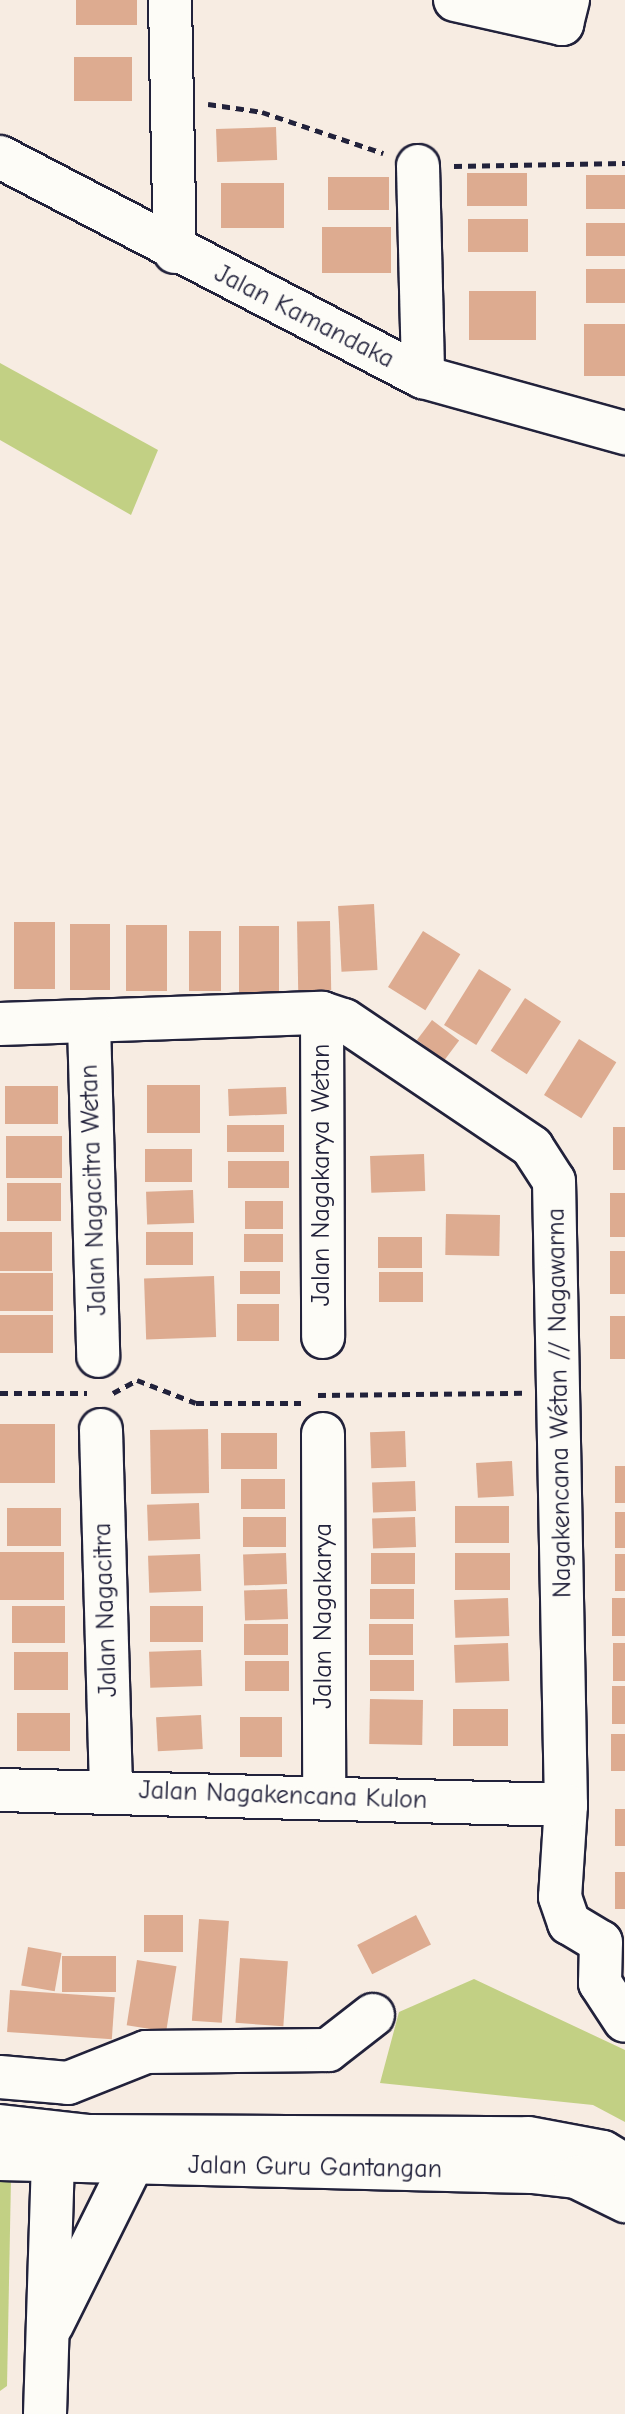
<!DOCTYPE html>
<html>
<head>
<meta charset="utf-8">
<style>
  body { margin:0 }
  #map { position:relative; width:625px; height:2414px; overflow:hidden; background:#f7ece2; font-family:"Comic Neue",sans-serif }
  div>[style] { position:absolute }
  .green>* { inset:0; background:#c2d084 }
  .building>* { inset:0; background:#ddab90; transform-origin:0 0 }
  .path>* { height:5px; margin-top:-2.5px; transform-origin:0; background:repeating-linear-gradient(90deg,#22223b 0 8px,transparent 0 14px) }
  .roads { filter:drop-shadow(2px 0 #22223b) drop-shadow(-2px 0 #22223b) drop-shadow(0 2px #22223b) drop-shadow(0 -2px #22223b) }
  .minor>* { height:42px; margin:-21px; padding:0 21px; transform-origin:21px; border-radius:21px; background:#fdfcf7 }
  span { translate:-50% -50%; white-space:nowrap; text-align:center; line-height:1.15; -webkit-text-stroke:8px #fdfcf7; paint-order:stroke }
  .street-label { font-size:26px; color:#22223b }
</style>
</head>
<body>
<div id="map">
  <div class="green">
    <i style="clip-path:polygon(0 363px,158px 450px,131px 515px,0 440px)"></i>
    <i style="clip-path:polygon(474px 1979px,625px 2050px,625px 2122px,593px 2105px,380px 2083px,399px 2012px)"></i>
    <i style="clip-path:polygon(0 2178px,11px 2178px,7px 2386px,0 2391px)"></i>
  </div>
  <div class="building">
    <i style="left:76px;top:0;width:61px;height:25px"></i>
    <i style="left:132px;top:57px;width:44px;height:58px;rotate:90deg"></i>
    <i style="left:276px;top:127px;width:33px;height:60px;rotate:88deg"></i>
    <i style="left:467px;top:173px;width:60px;height:33px"></i>
    <i style="left:586px;top:175px;width:39px;height:34px"></i>
    <i style="left:389px;top:177px;width:33px;height:61px;rotate:90deg"></i>
    <i style="left:221px;top:183px;width:63px;height:45px"></i>
    <i style="left:528px;top:219px;width:33px;height:60px;rotate:90deg"></i>
    <i style="left:625px;top:223px;width:33px;height:39px;rotate:90deg"></i>
    <i style="left:322px;top:227px;width:69px;height:46px"></i>
    <i style="left:586px;top:269px;width:39px;height:34px"></i>
    <i style="left:469px;top:291px;width:67px;height:49px"></i>
    <i style="left:584px;top:324px;width:41px;height:52px"></i>
    <i style="left:374px;top:904px;width:66px;height:36px;rotate:87deg"></i>
    <i style="left:330px;top:921px;width:69px;height:33px;rotate:89deg"></i>
    <i style="left:14px;top:922px;width:41px;height:67px"></i>
    <i style="left:70px;top:924px;width:40px;height:66px"></i>
    <i style="left:126px;top:925px;width:41px;height:66px"></i>
    <i style="left:239px;top:926px;width:40px;height:67px"></i>
    <i style="left:189px;top:931px;width:32px;height:60px"></i>
    <i style="left:423px;top:931px;width:44px;height:66px;rotate:32deg"></i>
    <i style="left:479px;top:969px;width:38px;height:66px;rotate:32deg"></i>
    <i style="left:525px;top:998px;width:43px;height:63px;rotate:33deg"></i>
    <i style="left:432px;top:1020px;width:34px;height:25px;rotate:37deg"></i>
    <i style="left:579px;top:1039px;width:44px;height:66px;rotate:32deg"></i>
    <i style="left:147px;top:1085px;width:53px;height:48px"></i>
    <i style="left:5px;top:1086px;width:53px;height:38px"></i>
    <i style="left:286px;top:1087px;width:27px;height:58px;rotate:88deg"></i>
    <i style="left:284px;top:1125px;width:27px;height:57px;rotate:90deg"></i>
    <i style="left:613px;top:1127px;width:12px;height:43px"></i>
    <i style="left:6px;top:1136px;width:56px;height:42px"></i>
    <i style="left:192px;top:1149px;width:33px;height:47px;rotate:90deg"></i>
    <i style="left:424px;top:1154px;width:37px;height:54px;rotate:88deg"></i>
    <i style="left:289px;top:1161px;width:27px;height:61px;rotate:90deg"></i>
    <i style="left:7px;top:1183px;width:54px;height:38px"></i>
    <i style="left:193px;top:1190px;width:33px;height:47px;rotate:88deg"></i>
    <i style="left:610px;top:1193px;width:15px;height:44px"></i>
    <i style="left:245px;top:1201px;width:38px;height:28px"></i>
    <i style="left:446px;top:1214px;width:54px;height:41px;rotate:1deg"></i>
    <i style="left:0;top:1232px;width:52px;height:39px"></i>
    <i style="left:146px;top:1232px;width:47px;height:33px"></i>
    <i style="left:283px;top:1234px;width:28px;height:39px;rotate:90deg"></i>
    <i style="left:378px;top:1237px;width:44px;height:31px"></i>
    <i style="left:610px;top:1251px;width:15px;height:43px"></i>
    <i style="left:280px;top:1271px;width:23px;height:40px;rotate:90deg"></i>
    <i style="left:379px;top:1272px;width:44px;height:30px"></i>
    <i style="left:0;top:1273px;width:53px;height:38px"></i>
    <i style="left:214px;top:1276px;width:61px;height:70px;rotate:88deg"></i>
    <i style="left:279px;top:1304px;width:37px;height:42px;rotate:90deg"></i>
    <i style="left:0;top:1315px;width:53px;height:38px"></i>
    <i style="left:610px;top:1316px;width:15px;height:43px"></i>
    <i style="left:0;top:1424px;width:55px;height:59px"></i>
    <i style="left:208px;top:1429px;width:64px;height:58px;rotate:89deg"></i>
    <i style="left:405px;top:1431px;width:36px;height:35px;rotate:88deg"></i>
    <i style="left:277px;top:1433px;width:36px;height:56px;rotate:90deg"></i>
    <i style="left:512px;top:1461px;width:35px;height:36px;rotate:87deg"></i>
    <i style="left:615px;top:1466px;width:10px;height:37px"></i>
    <i style="left:285px;top:1479px;width:30px;height:44px;rotate:90deg"></i>
    <i style="left:415px;top:1481px;width:30px;height:43px;rotate:88deg"></i>
    <i style="left:199px;top:1503px;width:36px;height:52px;rotate:88deg"></i>
    <i style="left:509px;top:1506px;width:37px;height:54px;rotate:90deg"></i>
    <i style="left:7px;top:1508px;width:54px;height:38px"></i>
    <i style="left:615px;top:1512px;width:10px;height:36px"></i>
    <i style="left:243px;top:1517px;width:43px;height:30px"></i>
    <i style="left:415px;top:1517px;width:30px;height:43px;rotate:88deg"></i>
    <i style="left:0;top:1552px;width:64px;height:48px"></i>
    <i style="left:286px;top:1553px;width:31px;height:43px;rotate:88deg"></i>
    <i style="left:371px;top:1553px;width:44px;height:31px"></i>
    <i style="left:510px;top:1553px;width:37px;height:55px;rotate:90deg"></i>
    <i style="left:200px;top:1554px;width:37px;height:52px;rotate:88deg"></i>
    <i style="left:615px;top:1554px;width:10px;height:37px"></i>
    <i style="left:287px;top:1589px;width:30px;height:43px;rotate:88deg"></i>
    <i style="left:414px;top:1589px;width:30px;height:44px;rotate:90deg"></i>
    <i style="left:508px;top:1598px;width:38px;height:54px;rotate:88deg"></i>
    <i style="left:612px;top:1598px;width:13px;height:38px"></i>
    <i style="left:12px;top:1606px;width:53px;height:37px"></i>
    <i style="left:150px;top:1606px;width:53px;height:36px"></i>
    <i style="left:288px;top:1624px;width:31px;height:44px;rotate:90deg"></i>
    <i style="left:413px;top:1624px;width:31px;height:44px;rotate:90deg"></i>
    <i style="left:508px;top:1643px;width:38px;height:54px;rotate:88deg"></i>
    <i style="left:613px;top:1643px;width:12px;height:38px"></i>
    <i style="left:201px;top:1650px;width:36px;height:52px;rotate:88deg"></i>
    <i style="left:14px;top:1652px;width:54px;height:38px"></i>
    <i style="left:370px;top:1660px;width:44px;height:31px"></i>
    <i style="left:245px;top:1661px;width:44px;height:30px"></i>
    <i style="left:625px;top:1686px;width:38px;height:13px;rotate:90deg"></i>
    <i style="left:370px;top:1699px;width:53px;height:45px;rotate:1deg"></i>
    <i style="left:508px;top:1709px;width:37px;height:55px;rotate:90deg"></i>
    <i style="left:17px;top:1713px;width:53px;height:38px"></i>
    <i style="left:201px;top:1715px;width:34px;height:45px;rotate:87deg"></i>
    <i style="left:240px;top:1717px;width:42px;height:40px"></i>
    <i style="left:611px;top:1734px;width:14px;height:37px"></i>
    <i style="left:615px;top:1809px;width:10px;height:37px"></i>
    <i style="left:615px;top:1872px;width:10px;height:37px"></i>
    <i style="left:144px;top:1915px;width:39px;height:37px"></i>
    <i style="left:416px;top:1915px;width:33px;height:66px;rotate:63deg"></i>
    <i style="left:199px;top:1919px;width:30px;height:102px;rotate:4deg"></i>
    <i style="left:28px;top:1947px;width:34px;height:39px;rotate:10deg"></i>
    <i style="left:62px;top:1956px;width:54px;height:36px"></i>
    <i style="left:240px;top:1958px;width:48px;height:65px;rotate:4deg"></i>
    <i style="left:137px;top:1960px;width:40px;height:66px;rotate:9deg"></i>
    <i style="left:10px;top:1990px;width:105px;height:42px;rotate:4deg"></i>
  </div>
  <div class="path">
    <i style="left:208px;top:104px;width:55px;rotate:8.4deg"></i>
    <i style="left:262px;top:112px;width:128px;rotate:18.7deg"></i>
    <i style="left:454px;top:166px;width:171px;rotate:-1deg"></i>
    <i style="left:0;top:1393px;width:87px"></i>
    <i style="left:113px;top:1393px;width:27px;rotate:-28deg"></i>
    <i style="left:137px;top:1380px;width:63px;rotate:21.3deg"></i>
    <i style="left:196px;top:1403px;width:105px"></i>
    <i style="left:318px;top:1395px;width:205px;rotate:-0.6deg"></i>
  </div>
  <div class="roads">
    <div class="minor">
      <i style="left:170px;top:0;width:252px;rotate:88.9deg"></i>
      <i style="left:455px;top:0;width:110px;rotate:12.6deg"></i>
      <i style="left:562px;top:24px;width:25px;rotate:-76deg"></i>
      <i style="left:0;top:157px;width:477px;rotate:27.5deg"></i>
      <i style="left:423px;top:377px;width:210px;rotate:15.5deg"></i>
      <i style="left:418px;top:166px;width:211px;rotate:88.6deg"></i>
      <i style="left:322px;top:1013px;width:324px;rotate:89.8deg"></i>
      <i style="left:0;top:1024px;width:322px;rotate:-2deg"></i>
      <i style="left:322px;top:1013px;width:23px;rotate:18deg"></i>
      <i style="left:344px;top:1020px;width:227px;rotate:34deg"></i>
      <i style="left:532px;top:1147px;width:40px;rotate:57.1deg"></i>
      <i style="left:554px;top:1181px;width:624px;rotate:88.9deg"></i>
      <i style="left:566px;top:1805px;width:92px;rotate:93.7deg"></i>
      <i style="left:560px;top:1897px;width:28px;rotate:71deg"></i>
      <i style="left:569px;top:1923px;width:37px;rotate:31deg"></i>
      <i style="left:601px;top:1942px;width:41px;rotate:91.4deg"></i>
      <i style="left:600px;top:1983px;width:45px;rotate:56.7deg"></i>
      <i style="left:89px;top:1024px;width:332px;rotate:88.4deg"></i>
      <i style="left:101px;top:1430px;width:360px;rotate:88.4deg"></i>
      <i style="left:323px;top:1434px;width:364px;rotate:89.8deg"></i>
      <i style="left:0;top:1790px;width:566px;rotate:1.52deg"></i>
      <i style="left:0;top:2077px;width:68px;rotate:5deg"></i>
      <i style="left:68px;top:2083px;width:84px;rotate:-21.7deg"></i>
      <i style="left:146px;top:2052px;width:182px;rotate:-0.6deg"></i>
      <i style="left:328px;top:2050px;width:57px;rotate:-37.9deg"></i>
      <i style="left:0;top:2126px;width:90px;rotate:6.4deg"></i>
      <i style="left:89px;top:2136px;width:439px;rotate:0.3deg"></i>
      <i style="left:528px;top:2138px;width:76px;rotate:10.6deg"></i>
      <i style="left:603px;top:2152px;width:26px;rotate:31deg"></i>
      <i style="left:0;top:2159px;width:532px;rotate:1.4deg"></i>
      <i style="left:532px;top:2172px;width:44px;rotate:6.5deg"></i>
      <i style="left:576px;top:2177px;width:55px;rotate:26.1deg"></i>
      <i style="left:52px;top:2325px;width:178px;rotate:-63.6deg"></i>
      <i style="left:45px;top:2414px;width:249px;rotate:-88.2deg"></i>
    </div>
  </div>
  <div class="street-label">
    <span style="left:304px;top:317px;rotate:27deg">Jalan Kamandaka</span>
    <span style="left:322px;top:1175px;rotate:-90deg">Jalan Nagakarya Wetan</span>
    <span style="left:94px;top:1190px;rotate:-92deg">Jalan Nagacitra Wetan</span>
    <span style="left:560px;top:1403px;rotate:-91deg">Nagakencana Wétan // Nagawarna</span>
    <span style="left:106px;top:1610px;rotate:-92deg">Jalan Nagacitra</span>
    <span style="left:324px;top:1616px;rotate:-90deg">Jalan Nagakarya</span>
    <span style="left:283px;top:1796px;rotate:2deg">Jalan Nagakencana Kulon</span>
    <span style="left:315px;top:2168px;rotate:1deg">Jalan Guru Gantangan</span>
  </div>
</div>
</body>
</html>
